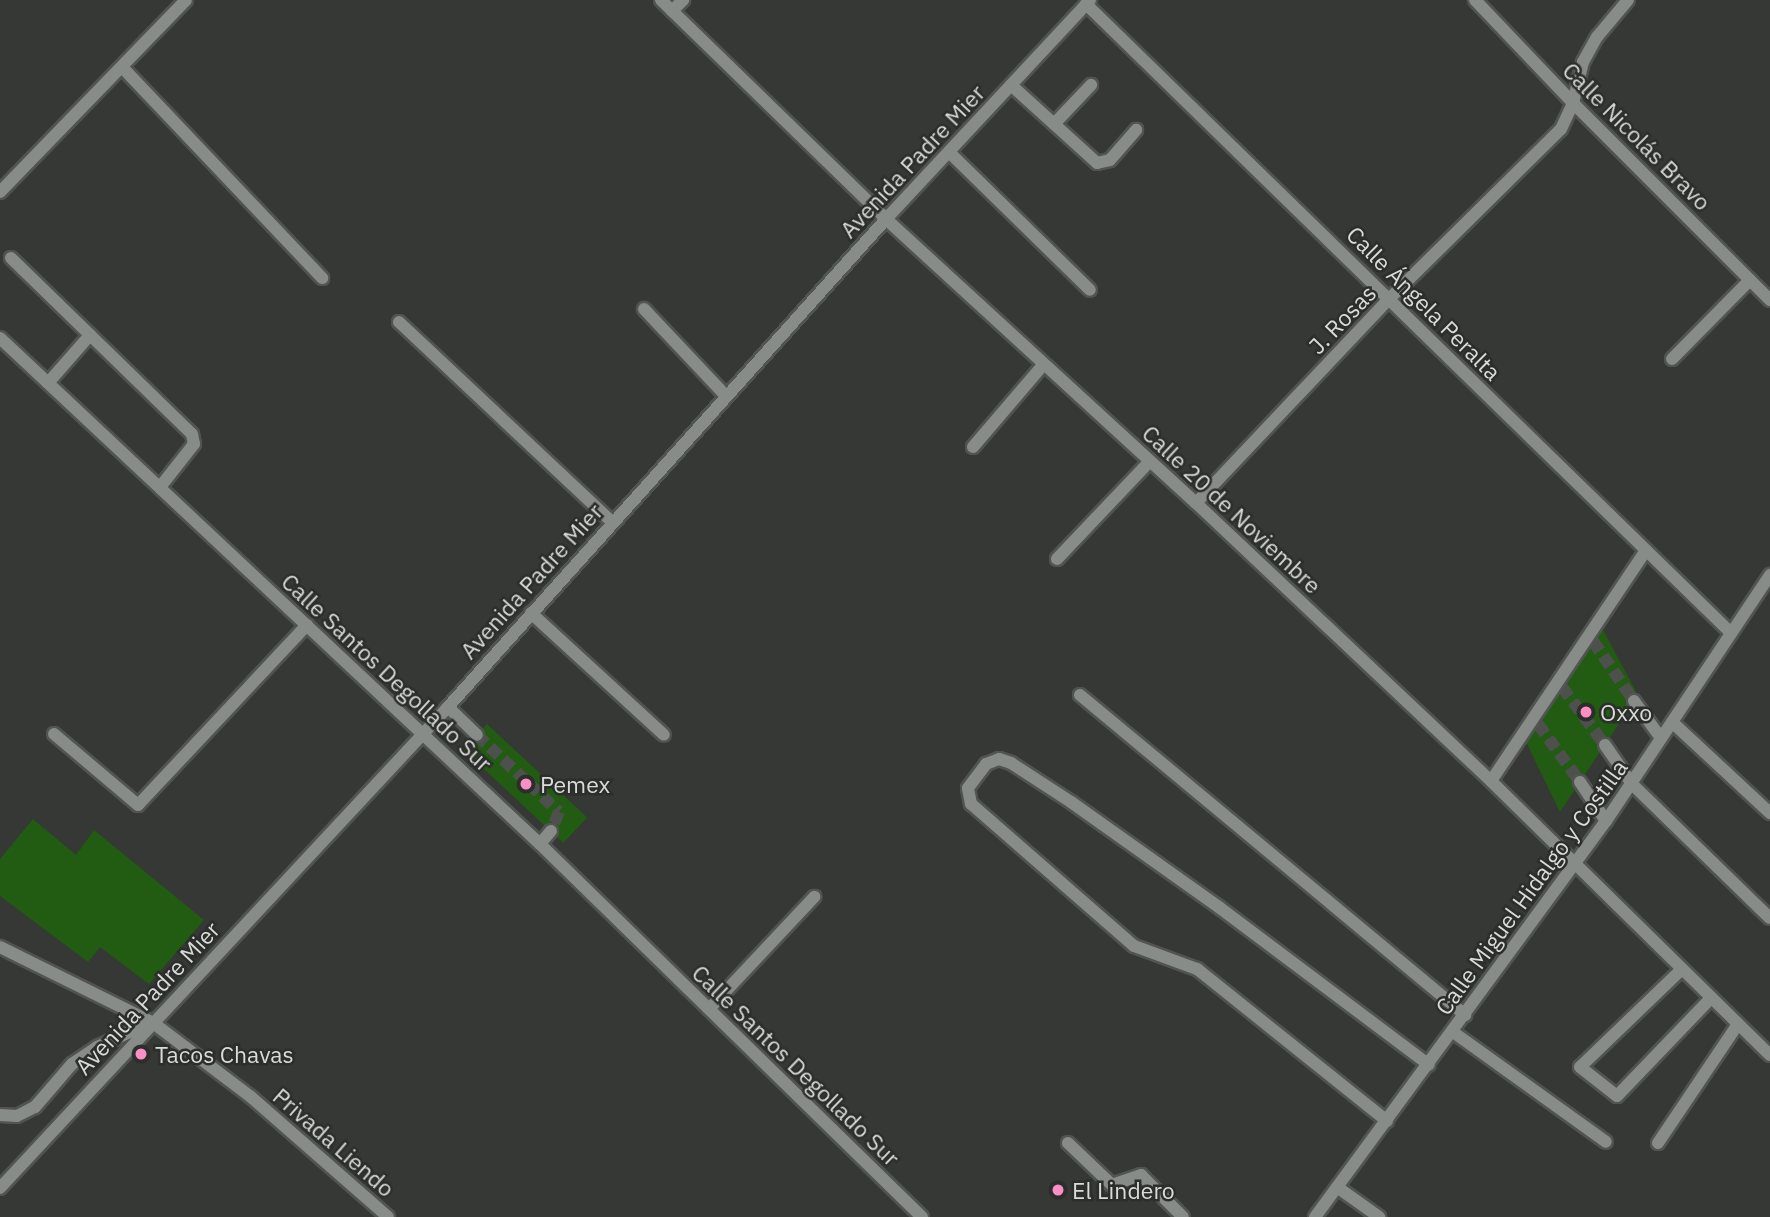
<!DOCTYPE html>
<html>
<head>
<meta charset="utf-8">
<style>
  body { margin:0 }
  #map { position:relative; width:1770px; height:1217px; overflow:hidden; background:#353834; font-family:"IBM Plex Sans",sans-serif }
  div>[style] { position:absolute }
  .building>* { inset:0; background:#225b12; transform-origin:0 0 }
  .minor-tunnel>* { height:12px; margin-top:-6px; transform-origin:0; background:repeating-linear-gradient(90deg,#4e504d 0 12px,transparent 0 18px) }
  .roads { filter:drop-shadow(2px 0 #515451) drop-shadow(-2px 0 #515451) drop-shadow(0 2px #515451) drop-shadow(0 -2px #515451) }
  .minor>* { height:12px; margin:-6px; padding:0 6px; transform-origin:6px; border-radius:6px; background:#888c88 }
  .dots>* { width:19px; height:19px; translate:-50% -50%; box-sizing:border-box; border:4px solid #2b2e2a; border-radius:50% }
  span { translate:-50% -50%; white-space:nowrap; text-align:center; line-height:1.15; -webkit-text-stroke:5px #2b2e2a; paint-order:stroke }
  .street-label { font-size:23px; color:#d9dbd9 }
  .poi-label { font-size:23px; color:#d9dbd9 }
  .left { translate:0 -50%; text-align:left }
</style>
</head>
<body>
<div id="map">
  <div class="building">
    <i style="clip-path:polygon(1602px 628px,1638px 695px,1560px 812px,1526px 742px)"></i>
    <i style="left:487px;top:724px;width:137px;height:35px;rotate:43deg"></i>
    <i style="clip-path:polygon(33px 819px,76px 855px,94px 830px,204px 920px,149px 984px,100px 947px,88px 962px,0 896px,0 859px)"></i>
  </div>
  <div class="minor-tunnel">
    <i style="left:1593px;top:641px;width:73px;rotate:55.7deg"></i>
    <i style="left:1562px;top:687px;width:72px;rotate:53.4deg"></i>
    <i style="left:1538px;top:724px;width:72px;rotate:54.1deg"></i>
    <i style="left:477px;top:735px;width:112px;rotate:43.2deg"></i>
    <i style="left:559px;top:812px;width:21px;rotate:113deg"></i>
  </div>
  <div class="roads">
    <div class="minor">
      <i style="left:661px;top:0;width:314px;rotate:44.2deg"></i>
      <i style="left:886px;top:219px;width:420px;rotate:42.5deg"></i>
      <i style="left:1196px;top:503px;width:405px;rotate:43.3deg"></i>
      <i style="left:1491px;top:781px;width:391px;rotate:44.5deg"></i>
      <i style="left:1475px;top:0;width:142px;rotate:46.4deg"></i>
      <i style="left:1573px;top:103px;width:279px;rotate:45deg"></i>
      <i style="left:1086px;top:4px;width:901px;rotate:44.28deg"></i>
      <i style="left:672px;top:11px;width:16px;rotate:-45deg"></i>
      <i style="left:122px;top:67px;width:291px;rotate:46.5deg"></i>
      <i style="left:1011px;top:85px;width:116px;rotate:42.2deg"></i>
      <i style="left:1097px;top:163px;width:13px;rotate:-13deg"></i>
      <i style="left:1110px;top:160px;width:40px;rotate:-49deg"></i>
      <i style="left:1054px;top:124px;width:54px;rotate:-46.5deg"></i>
      <i style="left:949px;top:152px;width:197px;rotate:44.4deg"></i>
      <i style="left:0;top:192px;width:267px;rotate:-45.9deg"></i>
      <i style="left:11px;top:258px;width:252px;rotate:44.2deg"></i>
      <i style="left:192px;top:434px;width:10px;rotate:79deg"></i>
      <i style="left:194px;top:444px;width:55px;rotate:128.3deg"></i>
      <i style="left:644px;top:309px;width:120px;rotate:46.7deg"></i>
      <i style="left:399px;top:322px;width:292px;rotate:43.2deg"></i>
      <i style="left:0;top:338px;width:740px;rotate:43.14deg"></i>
      <i style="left:540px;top:844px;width:534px;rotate:44.32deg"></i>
      <i style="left:1672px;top:359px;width:111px;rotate:-45.4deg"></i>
      <i style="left:48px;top:383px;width:64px;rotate:-48.8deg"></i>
      <i style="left:973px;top:447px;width:109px;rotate:-49.5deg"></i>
      <i style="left:1196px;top:503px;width:282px;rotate:-46.6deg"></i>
      <i style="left:1390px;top:298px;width:240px;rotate:-44.7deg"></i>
      <i style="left:1561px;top:129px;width:29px;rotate:-65deg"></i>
      <i style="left:1573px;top:103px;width:42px;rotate:-76.3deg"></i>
      <i style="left:1583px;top:62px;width:29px;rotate:-61deg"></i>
      <i style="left:1597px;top:37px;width:48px;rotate:-50deg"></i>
      <i style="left:1057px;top:559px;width:135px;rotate:-46.5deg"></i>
      <i style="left:531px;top:613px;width:180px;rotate:42.5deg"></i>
      <i style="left:1080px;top:695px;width:501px;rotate:39.73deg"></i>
      <i style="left:1634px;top:701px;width:46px;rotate:53.9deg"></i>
      <i style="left:448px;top:707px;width:40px;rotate:44deg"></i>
      <i style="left:1672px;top:722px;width:134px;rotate:42.9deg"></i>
      <i style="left:54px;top:734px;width:110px;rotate:40.2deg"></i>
      <i style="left:138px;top:805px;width:247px;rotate:-46.8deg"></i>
      <i style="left:1605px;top:745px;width:47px;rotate:55.3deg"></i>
      <i style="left:1632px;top:784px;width:192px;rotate:44.2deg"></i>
      <i style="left:1491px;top:781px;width:276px;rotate:-56.1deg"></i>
      <i style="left:1580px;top:782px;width:47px;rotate:56.3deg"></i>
      <i style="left:540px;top:844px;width:17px;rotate:-50deg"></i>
      <i style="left:0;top:947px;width:169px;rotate:26.3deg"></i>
      <i style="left:152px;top:1022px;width:124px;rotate:37.1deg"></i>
      <i style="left:251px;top:1097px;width:182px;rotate:41.2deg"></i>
      <i style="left:1682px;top:969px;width:141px;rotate:136.1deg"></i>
      <i style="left:1580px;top:1067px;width:47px;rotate:38.1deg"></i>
      <i style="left:1617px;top:1096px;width:136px;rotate:-46.2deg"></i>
      <i style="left:709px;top:1009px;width:154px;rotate:-46.8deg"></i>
      <i style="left:1453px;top:1032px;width:188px;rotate:35.7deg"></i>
      <i style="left:0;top:1115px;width:17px;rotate:3deg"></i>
      <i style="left:17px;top:1116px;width:20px;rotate:-27deg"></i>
      <i style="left:35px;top:1107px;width:57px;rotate:-49.3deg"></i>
      <i style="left:72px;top:1064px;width:30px;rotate:-34deg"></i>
      <i style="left:97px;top:1047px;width:53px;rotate:-24.6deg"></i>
      <i style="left:1387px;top:1121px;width:243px;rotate:-141.3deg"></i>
      <i style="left:1197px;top:969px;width:67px;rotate:-159.9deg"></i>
      <i style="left:1134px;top:946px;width:216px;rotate:-138.9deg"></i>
      <i style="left:971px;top:804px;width:16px;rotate:-101deg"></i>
      <i style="left:968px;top:788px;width:30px;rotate:-53deg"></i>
      <i style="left:986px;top:764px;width:14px;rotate:-21deg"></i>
      <i style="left:999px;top:759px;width:13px;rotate:18deg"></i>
      <i style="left:1011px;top:763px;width:72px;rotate:33deg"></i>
      <i style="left:1071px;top:802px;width:183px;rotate:35.4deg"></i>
      <i style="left:1220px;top:908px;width:261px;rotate:36.9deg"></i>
      <i style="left:1068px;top:1143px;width:61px;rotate:43.7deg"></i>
      <i style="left:1112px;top:1185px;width:31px;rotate:-19deg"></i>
      <i style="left:1141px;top:1175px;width:59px;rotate:45deg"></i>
      <i style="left:1658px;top:1143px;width:143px;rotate:-56.1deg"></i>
      <i style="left:1337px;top:1187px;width:52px;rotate:35.5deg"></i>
      <i style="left:0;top:1188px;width:657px;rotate:-47.03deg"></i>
      <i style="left:448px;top:707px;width:656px;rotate:-48.09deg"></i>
      <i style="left:886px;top:219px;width:299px;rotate:-47deg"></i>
      <i style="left:1315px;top:1217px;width:491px;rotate:-53.7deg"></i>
      <i style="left:1606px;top:821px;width:296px;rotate:-56.3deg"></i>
    </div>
  </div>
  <div class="dots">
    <i style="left:1586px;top:712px;background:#fb8fc5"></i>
    <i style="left:526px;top:784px;background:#fb8fc5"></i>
    <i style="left:141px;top:1054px;background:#fb8fc5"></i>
    <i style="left:1058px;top:1190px;background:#fb8fc5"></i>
  </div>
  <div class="street-label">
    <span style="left:1637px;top:136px;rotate:45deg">Calle Nicolás Bravo</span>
    <span style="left:912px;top:161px;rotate:-47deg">Avenida Padre Mier</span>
    <span style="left:1424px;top:303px;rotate:45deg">Calle Ángela Peralta</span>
    <span style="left:1342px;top:319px;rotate:-46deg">J. Rosas</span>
    <span style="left:1232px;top:509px;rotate:43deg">Calle 20 de Noviembre</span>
    <span style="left:531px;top:581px;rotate:-48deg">Avenida Padre Mier</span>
    <span style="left:387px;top:672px;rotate:43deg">Calle Santos Degollado Sur</span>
    <span style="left:1531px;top:887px;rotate:-54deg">Calle Miguel Hidalgo y Costilla</span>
    <span style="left:147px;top:998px;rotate:-47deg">Avenida Padre Mier</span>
    <span style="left:796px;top:1065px;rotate:44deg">Calle Santos Degollado Sur</span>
    <span style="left:334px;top:1142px;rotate:41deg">Privada Liendo</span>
  </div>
  <div class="poi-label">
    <span class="left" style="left:1600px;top:712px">Oxxo</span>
    <span class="left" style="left:540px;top:784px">Pemex</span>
    <span class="left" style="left:155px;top:1054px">Tacos Chavas</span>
    <span class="left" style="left:1072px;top:1190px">El Lindero</span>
  </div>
</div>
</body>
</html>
